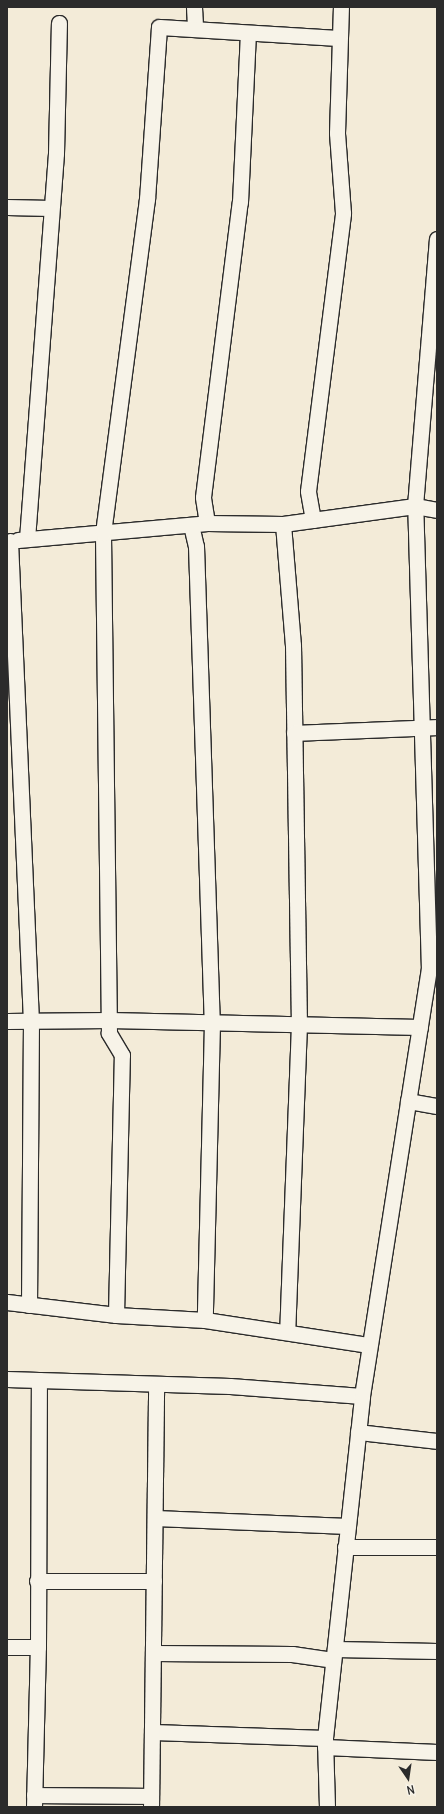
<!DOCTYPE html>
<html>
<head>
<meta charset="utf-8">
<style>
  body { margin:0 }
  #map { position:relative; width:444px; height:1814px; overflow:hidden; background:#f3ebd8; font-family:Delius,sans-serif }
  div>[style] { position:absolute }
  .roads { filter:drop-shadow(1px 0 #2b2b2b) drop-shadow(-1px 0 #2b2b2b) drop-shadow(0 1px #2b2b2b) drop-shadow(0 -1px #2b2b2b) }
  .minor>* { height:15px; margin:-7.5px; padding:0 7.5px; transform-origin:7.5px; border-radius:7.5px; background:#f7f3e8 }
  span { translate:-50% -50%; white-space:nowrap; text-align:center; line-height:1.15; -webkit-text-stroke:3px #f7f3e8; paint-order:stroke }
  .frame { position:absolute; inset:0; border:8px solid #2b2b2b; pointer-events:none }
  .north { position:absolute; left:388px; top:1758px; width:40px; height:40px; -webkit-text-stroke:3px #f7f3e8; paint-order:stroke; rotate:167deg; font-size:11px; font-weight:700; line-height:16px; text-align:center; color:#2b2b2b }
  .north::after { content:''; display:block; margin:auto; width:14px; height:18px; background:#2b2b2b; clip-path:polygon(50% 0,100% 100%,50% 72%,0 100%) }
</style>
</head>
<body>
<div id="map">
  <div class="roads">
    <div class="minor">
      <i style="left:194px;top:7px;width:22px;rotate:87deg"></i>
      <i style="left:7px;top:207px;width:44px;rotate:1.3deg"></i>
      <i style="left:313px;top:520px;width:29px;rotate:-100deg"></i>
      <i style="left:308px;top:491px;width:280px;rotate:-82.8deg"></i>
      <i style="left:343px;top:213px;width:80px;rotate:-94.3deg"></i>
      <i style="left:337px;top:133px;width:126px;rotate:-88.2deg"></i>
      <i style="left:207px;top:523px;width:26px;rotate:-99deg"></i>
      <i style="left:203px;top:497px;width:297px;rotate:-82.9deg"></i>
      <i style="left:240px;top:202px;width:169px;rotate:-87.3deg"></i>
      <i style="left:283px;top:524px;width:121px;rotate:85.3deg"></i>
      <i style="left:293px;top:645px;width:379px;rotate:89.1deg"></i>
      <i style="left:299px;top:1024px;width:308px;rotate:92.2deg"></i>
      <i style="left:191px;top:525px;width:22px;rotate:77deg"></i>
      <i style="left:196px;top:546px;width:477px;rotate:88.1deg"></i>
      <i style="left:212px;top:1023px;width:297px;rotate:91.4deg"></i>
      <i style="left:27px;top:539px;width:387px;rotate:-85.7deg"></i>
      <i style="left:56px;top:153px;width:130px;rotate:-88.7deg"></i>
      <i style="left:18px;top:540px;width:190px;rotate:-5.1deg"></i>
      <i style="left:207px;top:523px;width:76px;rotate:0.8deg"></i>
      <i style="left:283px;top:524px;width:133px;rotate:-7.8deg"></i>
      <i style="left:415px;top:506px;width:22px;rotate:10deg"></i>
      <i style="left:10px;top:541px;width:480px;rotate:87.5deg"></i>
      <i style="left:31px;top:1021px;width:284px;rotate:90.4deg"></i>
      <i style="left:294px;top:733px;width:143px;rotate:-2.4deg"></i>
      <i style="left:7px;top:1021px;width:102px;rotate:-0.6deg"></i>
      <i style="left:109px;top:1020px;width:311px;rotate:1.3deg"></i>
      <i style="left:408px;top:1101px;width:29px;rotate:10deg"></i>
      <i style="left:7px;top:1302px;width:110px;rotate:6.8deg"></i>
      <i style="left:116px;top:1315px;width:89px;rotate:3.2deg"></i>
      <i style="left:205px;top:1320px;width:166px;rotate:8.7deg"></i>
      <i style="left:116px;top:1315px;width:260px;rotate:-88.7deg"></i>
      <i style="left:122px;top:1055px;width:26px;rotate:-121deg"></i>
      <i style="left:109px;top:1033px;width:500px;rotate:-90.69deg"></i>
      <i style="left:103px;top:533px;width:337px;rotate:-82.5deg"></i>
      <i style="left:147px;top:199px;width:172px;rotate:-86deg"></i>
      <i style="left:159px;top:27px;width:180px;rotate:3.5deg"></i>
      <i style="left:7px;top:1379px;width:223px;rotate:1.8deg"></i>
      <i style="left:230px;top:1386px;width:132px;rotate:4.3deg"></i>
      <i style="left:358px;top:1432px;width:80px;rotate:6.5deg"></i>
      <i style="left:155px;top:1518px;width:193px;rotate:2.4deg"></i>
      <i style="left:345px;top:1547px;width:92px"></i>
      <i style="left:37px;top:1581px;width:117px"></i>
      <i style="left:7px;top:1647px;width:31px"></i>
      <i style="left:335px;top:1649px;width:102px;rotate:1.1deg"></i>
      <i style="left:154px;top:1653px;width:138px;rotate:0.4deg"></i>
      <i style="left:292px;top:1654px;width:41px;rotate:8.3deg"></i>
      <i style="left:153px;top:1732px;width:172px;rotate:2deg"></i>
      <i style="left:325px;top:1747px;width:112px;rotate:2.6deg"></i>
      <i style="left:34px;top:1795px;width:117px;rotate:0.5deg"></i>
      <i style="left:34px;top:1807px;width:160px;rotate:-88.6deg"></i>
      <i style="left:38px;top:1647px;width:267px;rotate:-89.8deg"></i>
      <i style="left:151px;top:1807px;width:421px;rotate:-89.3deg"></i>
      <i style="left:327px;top:1807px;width:69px;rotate:-91.7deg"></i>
      <i style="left:325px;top:1738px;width:344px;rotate:-83.8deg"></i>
      <i style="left:362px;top:1396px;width:431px;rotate:-81.1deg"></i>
      <i style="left:429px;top:970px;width:464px;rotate:-91.7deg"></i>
      <i style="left:415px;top:506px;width:268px;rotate:-85.3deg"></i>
    </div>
  </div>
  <div class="frame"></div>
  <div class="north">N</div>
</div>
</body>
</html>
